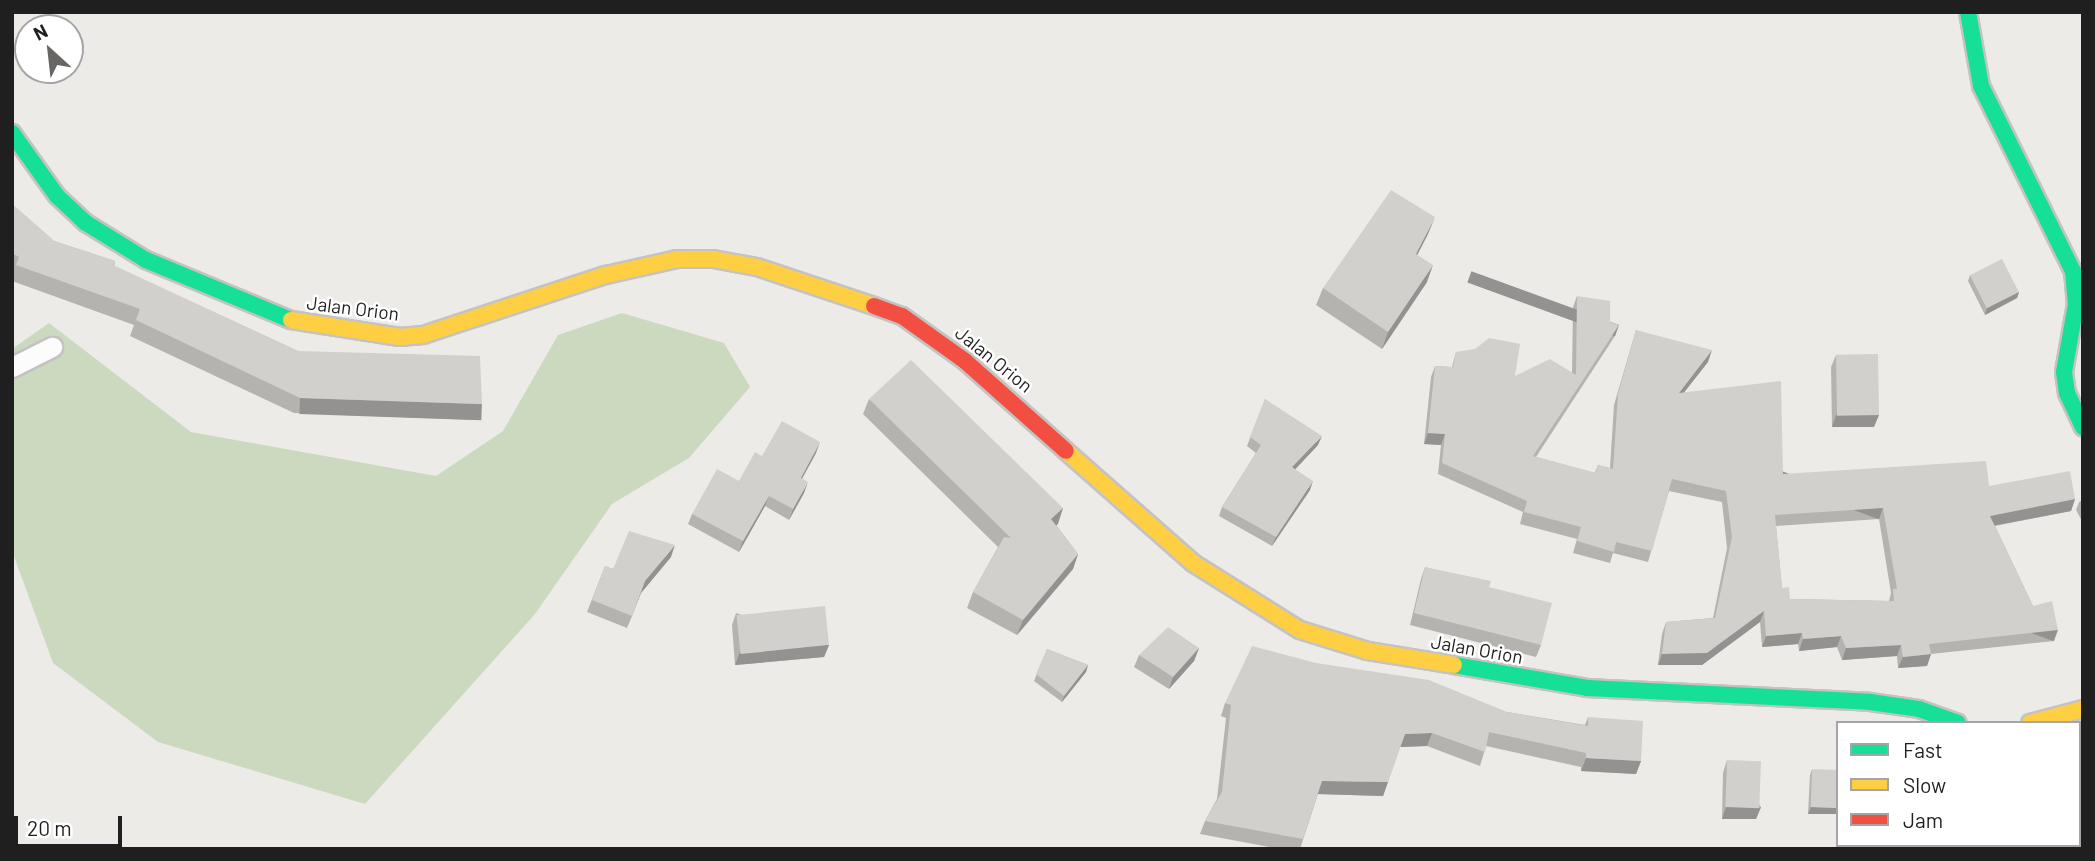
<!DOCTYPE html>
<html>
<head>
<meta charset="utf-8">
<style>
  body { margin:0 }
  #map { position:relative; width:2095px; height:861px; overflow:hidden; background:#edebe8; font-family:Barlow,sans-serif }
  div>[style] { position:absolute }
  .forest>* { inset:0; background:#cbdabf }
  .roads { filter:drop-shadow(2px 0 #c4c3c2) drop-shadow(-2px 0 #c4c3c2) drop-shadow(0 2px #c4c3c2) drop-shadow(0 -2px #c4c3c2) }
  .lane>* { height:19px; margin:-9.5px; padding:0 9.5px; transform-origin:9.5px; border-radius:9.5px; background:#fcfcfc }
  .fast>* { height:16px; margin:-8px; padding:0 8px; transform-origin:8px; border-radius:8px; background:#16e098 }
  .slow>* { height:16px; margin:-8px; padding:0 8px; transform-origin:8px; border-radius:8px; background:#ffcf43 }
  .jam>* { height:16px; margin:-8px; padding:0 8px; transform-origin:8px; border-radius:8px; background:#f24e42 }
  .wall>* { inset:0; background:#b5b3b0 }
  .shaded-wall>* { inset:0; background:#939290; transform-origin:0 0 }
  .building>* { inset:0; background:#d2d0cd; transform-origin:0 0 }
  span { translate:-50% -50%; white-space:nowrap; text-align:center; line-height:1.15; -webkit-text-stroke:5px #fff; paint-order:stroke }
  .street-label { font-size:19px; color:#1f1f1f }
  .frame { position:absolute; inset:0; border:14px solid #1f1f1f; pointer-events:none }
  .legend { position:absolute; left:1836px; top:721px; width:245px; height:126px; box-sizing:border-box; background:#fff; border:2px solid #a5a5a5; margin:0; padding:9px 12px; list-style:none; font-size:21px; color:#1f1f1f }
  .legend li { display:flex; align-items:center; gap:14px; height:35px }
  .legend b { width:35px; border:2px solid #a5a5a5 }
  .north { position:absolute; left:14px; top:14px; width:70px; height:70px; box-sizing:border-box; background:#fff; border:2px solid #a5a5a5; border-radius:50%; rotate:333deg; font-size:19px; font-weight:700; line-height:28px; text-align:center; color:#1f1f1f }
  .north::after { content:''; display:block; margin:auto; width:24px; height:32px; background:#676665; clip-path:polygon(50% 0,100% 100%,50% 72%,0 100%) }
  .scale { position:absolute; left:14px; top:816px; width:108px; height:32px; box-sizing:border-box; border:4px solid #1f1f1f; border-top:0; padding-left:9px; font-size:21px; line-height:24px; white-space:nowrap; color:#1f1f1f; -webkit-text-stroke:5px #fff; paint-order:stroke }
</style>
</head>
<body>
<div id="map">
  <div class="forest">
    <i style="clip-path:polygon(622px 313px,724px 343px,750px 387px,689px 458px,612px 504px,535px 614px,365px 804px,158px 742px,53px 663px,12px 551px,12px 349px,49px 323px,191px 432px,436px 476px,503px 431px,558px 335px)"></i>
  </div>
  <div class="roads">
    <div class="lane">
      <i style="left:12px;top:367px;width:45px;rotate:-26.6deg"></i>
    </div>
    <div class="fast">
      <i style="left:1968px;top:12px;width:75px;rotate:80deg"></i>
      <i style="left:1981px;top:86px;width:207px;rotate:63.6deg"></i>
      <i style="left:2073px;top:271px;width:33px;rotate:85deg"></i>
      <i style="left:2076px;top:304px;width:69px;rotate:100deg"></i>
      <i style="left:2064px;top:372px;width:21px;rotate:82deg"></i>
      <i style="left:2067px;top:393px;width:38px;rotate:65deg"></i>
      <i style="left:12px;top:133px;width:77px;rotate:54.5deg"></i>
      <i style="left:57px;top:196px;width:40px;rotate:43deg"></i>
      <i style="left:86px;top:223px;width:70px;rotate:31.7deg"></i>
      <i style="left:146px;top:260px;width:157px;rotate:22.5deg"></i>
      <i style="left:1454px;top:665px;width:135px;rotate:9.8deg"></i>
      <i style="left:1587px;top:688px;width:283px;rotate:2.8deg"></i>
      <i style="left:1870px;top:702px;width:49px;rotate:8.1deg"></i>
      <i style="left:1919px;top:709px;width:41px;rotate:19.7deg"></i>
    </div>
    <div class="slow">
      <i style="left:291px;top:320px;width:110px;rotate:8.9deg"></i>
      <i style="left:400px;top:337px;width:23px;rotate:-5deg"></i>
      <i style="left:423px;top:335px;width:193px;rotate:-18.2deg"></i>
      <i style="left:606px;top:275px;width:73px;rotate:-12.7deg"></i>
      <i style="left:677px;top:259px;width:36px"></i>
      <i style="left:713px;top:259px;width:45px;rotate:10.3deg"></i>
      <i style="left:757px;top:267px;width:123px;rotate:18.4deg"></i>
      <i style="left:1066px;top:451px;width:169px;rotate:41.4deg"></i>
      <i style="left:1193px;top:563px;width:126px;rotate:32.1deg"></i>
      <i style="left:1300px;top:630px;width:71px;rotate:17.2deg"></i>
      <i style="left:1368px;top:651px;width:87px;rotate:9.2deg"></i>
      <i style="left:2030px;top:723px;width:55px;rotate:-14.8deg"></i>
      <i style="left:2079px;top:795px;width:4px;rotate:27deg"></i>
    </div>
    <div class="jam">
      <i style="left:874px;top:306px;width:30px;rotate:20deg"></i>
      <i style="left:902px;top:316px;width:77px;rotate:35.5deg"></i>
      <i style="left:965px;top:361px;width:135px;rotate:41.7deg"></i>
    </div>
  </div>
  <div class="wall">
    <i style="clip-path:polygon(12px 204px,54px 241px,115px 261px,114px 266px,298px 351px,482px 404px,476px 420px,294px 413px,130px 336px,134px 325px,12px 281px,13px 273px,12px 272px)"></i>
    <i style="clip-path:polygon(1428px 234px,1417px 255px,1427px 282px,1382px 349px,1316px 305px,1323px 288px)"></i>
    <i style="clip-path:polygon(1970px 275px,2019px 292px,2017px 298px,1985px 315px,1968px 281px)"></i>
    <i style="clip-path:polygon(evenodd,1577px 296px,1610px 322px,1619px 325px,1615px 336px,1536px 457px,1595px 473px,1598px 465px,1610px 468px,1614px 405px,1636px 330px,1708px 362px,1684px 392px,1783px 474px,1989px 486px,2075px 499px,2071px 511px,1995px 526px,2033px 606px,2054px 641px,1931px 654px,1927px 666px,1898px 668px,1897px 656px,1842px 660px,1837px 647px,1799px 651px,1798px 644px,1762px 647px,1760px 622px,1702px 665px,1658px 665px,1662px 634px,1666px 622px,1713px 618px,1727px 548px,1722px 502px,1669px 491px,1648px 562px,1613px 553px,1610px 563px,1573px 553px,1577px 539px,1520px 524px,1523px 512px,1438px 474px,1441px 445px,1424px 444px,1431px 377px,1435px 366px,1452px 367px,1456px 352px,1515px 376px,1572px 373px,1573px 307px,1577px 296px,1879px 519px,1891px 593px,1889px 601px,1790px 599px,1782px 588px,1776px 526px,1879px 519px)"></i>
    <i style="clip-path:polygon(1836px 355px,1874px 427px,1832px 427px,1831px 367px)"></i>
    <i style="clip-path:polygon(869px 399px,1063px 508px,1056px 525px,1078px 554px,1073px 569px,1017px 635px,967px 608px,973px 592px,998px 547px,863px 414px)"></i>
    <i style="clip-path:polygon(1265px 399px,1318px 445px,1295px 469px,1310px 490px,1272px 546px,1219px 516px,1222px 507px,1256px 453px,1247px 446px)"></i>
    <i style="clip-path:polygon(816px 453px,802px 478px,804px 493px,789px 520px,765px 506px,739px 552px,688px 524px,692px 514px,739px 481px,762px 456px)"></i>
    <i style="clip-path:polygon(2083px 500px,2083px 523px,2076px 510px,2079px 502px)"></i>
    <i style="clip-path:polygon(671px 557px,641px 593px,627px 628px,587px 612px,605px 566px,613px 569px)"></i>
    <i style="clip-path:polygon(1425px 567px,1489px 587px,1541px 645px,1536px 657px,1410px 625px,1421px 579px)"></i>
    <i style="clip-path:polygon(736px 613px,829px 645px,824px 657px,735px 665px,732px 625px)"></i>
    <i style="clip-path:polygon(1199px 648px,1194px 661px,1169px 689px,1134px 667px,1139px 655px)"></i>
    <i style="clip-path:polygon(1047px 649px,1088px 665px,1086px 672px,1062px 702px,1034px 681px)"></i>
    <i style="clip-path:polygon(1225px 703px,1507px 712px,1585px 725px,1588px 717px,1641px 761px,1636px 774px,1581px 771px,1581px 767px,1486px 746px,1480px 766px,1427px 746px,1400px 747px,1383px 796px,1318px 794px,1300px 849px,1280px 849px,1200px 834px,1205px 821px,1217px 799px,1226px 718px,1221px 716px)"></i>
    <i style="clip-path:polygon(1727px 760px,1761px 807px,1756px 819px,1722px 819px,1723px 773px)"></i>
    <i style="clip-path:polygon(1812px 769px,1837px 814px,1808px 814px,1810px 775px)"></i>
  </div>
  <div class="shaded-wall">
    <i style="clip-path:polygon(1435px 217px,1428px 234px,1409px 271px,1416px 254px)"></i>
    <i style="clip-path:polygon(1433px 265px,1427px 282px,1382px 349px,1388px 332px)"></i>
    <i style="clip-path:polygon(2019px 292px,2017px 298px,1985px 315px,1987px 308px)"></i>
    <i style="left:1619px;top:325px;width:12px;height:157px;rotate:110deg"></i>
    <i style="clip-path:polygon(1712px 350px,1708px 362px,1675px 404px,1679px 393px)"></i>
    <i style="left:300px;top:398px;width:182px;height:16px;rotate:2deg"></i>
    <i style="clip-path:polygon(1836px 415px,1879px 415px,1874px 427px,1832px 427px)"></i>
    <i style="clip-path:polygon(1428px 433px,1445px 434px,1441px 445px,1424px 444px)"></i>
    <i style="clip-path:polygon(1322px 436px,1318px 445px,1289px 476px,1292px 467px)"></i>
    <i style="clip-path:polygon(820px 442px,816px 453px,797px 488px,801px 478px)"></i>
    <i style="clip-path:polygon(1313px 481px,1310px 490px,1272px 546px,1276px 537px)"></i>
    <i style="clip-path:polygon(808px 482px,804px 493px,789px 520px,793px 509px)"></i>
    <i style="clip-path:polygon(769px 496px,765px 506px,739px 552px,743px 541px)"></i>
    <i style="clip-path:polygon(2075px 499px,2071px 511px,1986px 527px,1990px 516px)"></i>
    <i style="clip-path:polygon(1063px 508px,1058px 524px,1046px 535px,1051px 519px)"></i>
    <i style="left:1883px;top:508px;width:12px;height:108px;rotate:110deg"></i>
    <i style="clip-path:polygon(675px 545px,671px 557px,641px 593px,627px 628px,645px 581px)"></i>
    <i style="clip-path:polygon(1078px 554px,1073px 569px,1017px 635px,1023px 620px)"></i>
    <i style="clip-path:polygon(1764px 611px,1760px 622px,1702px 665px,1658px 665px,1662px 654px)"></i>
    <i style="left:2058px;top:630px;width:12px;height:130px;rotate:110deg"></i>
    <i style="clip-path:polygon(1802px 633px,1798px 644px,1762px 647px,1766px 636px)"></i>
    <i style="clip-path:polygon(1841px 636px,1837px 647px,1799px 651px,1803px 639px)"></i>
    <i style="clip-path:polygon(829px 645px,824px 657px,735px 665px,740px 652px)"></i>
    <i style="clip-path:polygon(1901px 645px,1897px 656px,1842px 660px,1846px 648px)"></i>
    <i style="clip-path:polygon(1199px 648px,1194px 661px,1169px 689px,1173px 677px)"></i>
    <i style="clip-path:polygon(1931px 654px,1927px 666px,1898px 668px,1903px 657px)"></i>
    <i style="clip-path:polygon(1088px 665px,1086px 672px,1062px 702px,1064px 696px)"></i>
    <i style="clip-path:polygon(1432px 733px,1427px 746px,1400px 747px,1405px 734px)"></i>
    <i style="clip-path:polygon(1586px 758px,1641px 761px,1636px 774px,1581px 771px)"></i>
    <i style="clip-path:polygon(1322px 781px,1388px 782px,1383px 796px,1317px 794px)"></i>
    <i style="clip-path:polygon(1726px 807px,1761px 807px,1756px 819px,1722px 819px)"></i>
    <i style="clip-path:polygon(1811px 807px,1838px 808px,1838px 812px,1837px 814px,1808px 814px)"></i>
  </div>
  <div class="building">
    <i style="clip-path:polygon(1391px 190px,1435px 217px,1416px 254px,1433px 265px,1388px 332px,1323px 288px)"></i>
    <i style="clip-path:polygon(12px 204px,54px 241px,115px 261px,113px 265px,298px 351px,480px 356px,482px 404px,300px 398px,136px 320px,140px 309px,16px 265px,19px 257px,12px 253px)"></i>
    <i style="left:2002px;top:259px;width:37px;height:36px;rotate:63deg"></i>
    <i style="clip-path:polygon(evenodd,1577px 296px,1610px 301px,1610px 322px,1619px 325px,1533px 456px,1596px 473px,1598px 465px,1613px 469px,1618px 394px,1636px 330px,1712px 350px,1679px 393px,1781px 381px,1783px 474px,1986px 461px,1989px 486px,2070px 471px,2075px 499px,1990px 516px,2033px 606px,2052px 601px,2058px 630px,1929px 644px,1931px 654px,1903px 657px,1901px 645px,1846px 648px,1841px 636px,1803px 639px,1802px 633px,1766px 636px,1764px 611px,1707px 653px,1662px 654px,1666px 622px,1715px 618px,1732px 537px,1726px 491px,1672px 479px,1652px 551px,1616px 542px,1614px 552px,1577px 541px,1581px 527px,1524px 512px,1527px 501px,1442px 463px,1445px 434px,1428px 433px,1435px 366px,1453px 367px,1456px 352px,1475px 349px,1489px 338px,1520px 344px,1515px 376px,1550px 359px,1576px 375px,1577px 296px,1883px 508px,1897px 589px,1893px 589px,1894px 601px,1790px 599px,1789px 587px,1782px 588px,1775px 515px,1883px 508px)"></i>
    <i style="left:1878px;top:354px;width:61px;height:42px;rotate:89deg"></i>
    <i style="clip-path:polygon(911px 360px,1063px 508px,1051px 519px,1078px 554px,1023px 620px,973px 592px,1004px 537px,1011px 538px,869px 399px)"></i>
    <i style="clip-path:polygon(1265px 399px,1322px 436px,1292px 467px,1313px 481px,1276px 537px,1222px 507px,1261px 445px,1250px 437px)"></i>
    <i style="clip-path:polygon(782px 421px,820px 442px,801px 478px,808px 482px,793px 509px,769px 496px,743px 541px,692px 514px,717px 469px,739px 481px,755px 452px,762px 456px)"></i>
    <i style="clip-path:polygon(629px 531px,675px 545px,645px 581px,632px 616px,592px 600px,605px 566px,613px 569px)"></i>
    <i style="clip-path:polygon(1425px 567px,1491px 581px,1489px 587px,1552px 603px,1541px 645px,1414px 613px)"></i>
    <i style="left:825px;top:606px;width:39px;height:89px;rotate:84deg"></i>
    <i style="clip-path:polygon(1168px 627px,1199px 648px,1173px 677px,1139px 655px)"></i>
    <i style="clip-path:polygon(1252px 646px,1316px 663px,1429px 680px,1507px 712px,1588px 726px,1588px 717px,1643px 721px,1641px 761px,1586px 758px,1586px 753px,1489px 732px,1485px 752px,1432px 733px,1405px 734px,1388px 782px,1322px 781px,1303px 839px,1205px 821px,1222px 792px,1231px 705px,1225px 703px)"></i>
    <i style="clip-path:polygon(1047px 649px,1088px 665px,1064px 696px,1036px 674px)"></i>
    <i style="left:1727px;top:760px;width:34px;height:47px;rotate:2deg"></i>
    <i style="left:1812px;top:769px;width:26px;height:38px;rotate:2deg"></i>
  </div>
  <div class="street-label">
    <span style="left:353px;top:308px;rotate:7deg">Jalan Orion</span>
    <span style="left:994px;top:359px;rotate:39deg">Jalan Orion</span>
    <span style="left:1477px;top:649px;rotate:10deg">Jalan Orion</span>
  </div>
  <div class="frame"></div>
  <ul class="legend">
  <li><b style="height:9px;background:#16e098"></b>Fast</li>
  <li><b style="height:9px;background:#ffcf43"></b>Slow</li>
  <li><b style="height:9px;background:#f24e42"></b>Jam</li>
  </ul>
  <div class="north">N</div>
  <div class="scale">20 m</div>
</div>
</body>
</html>
